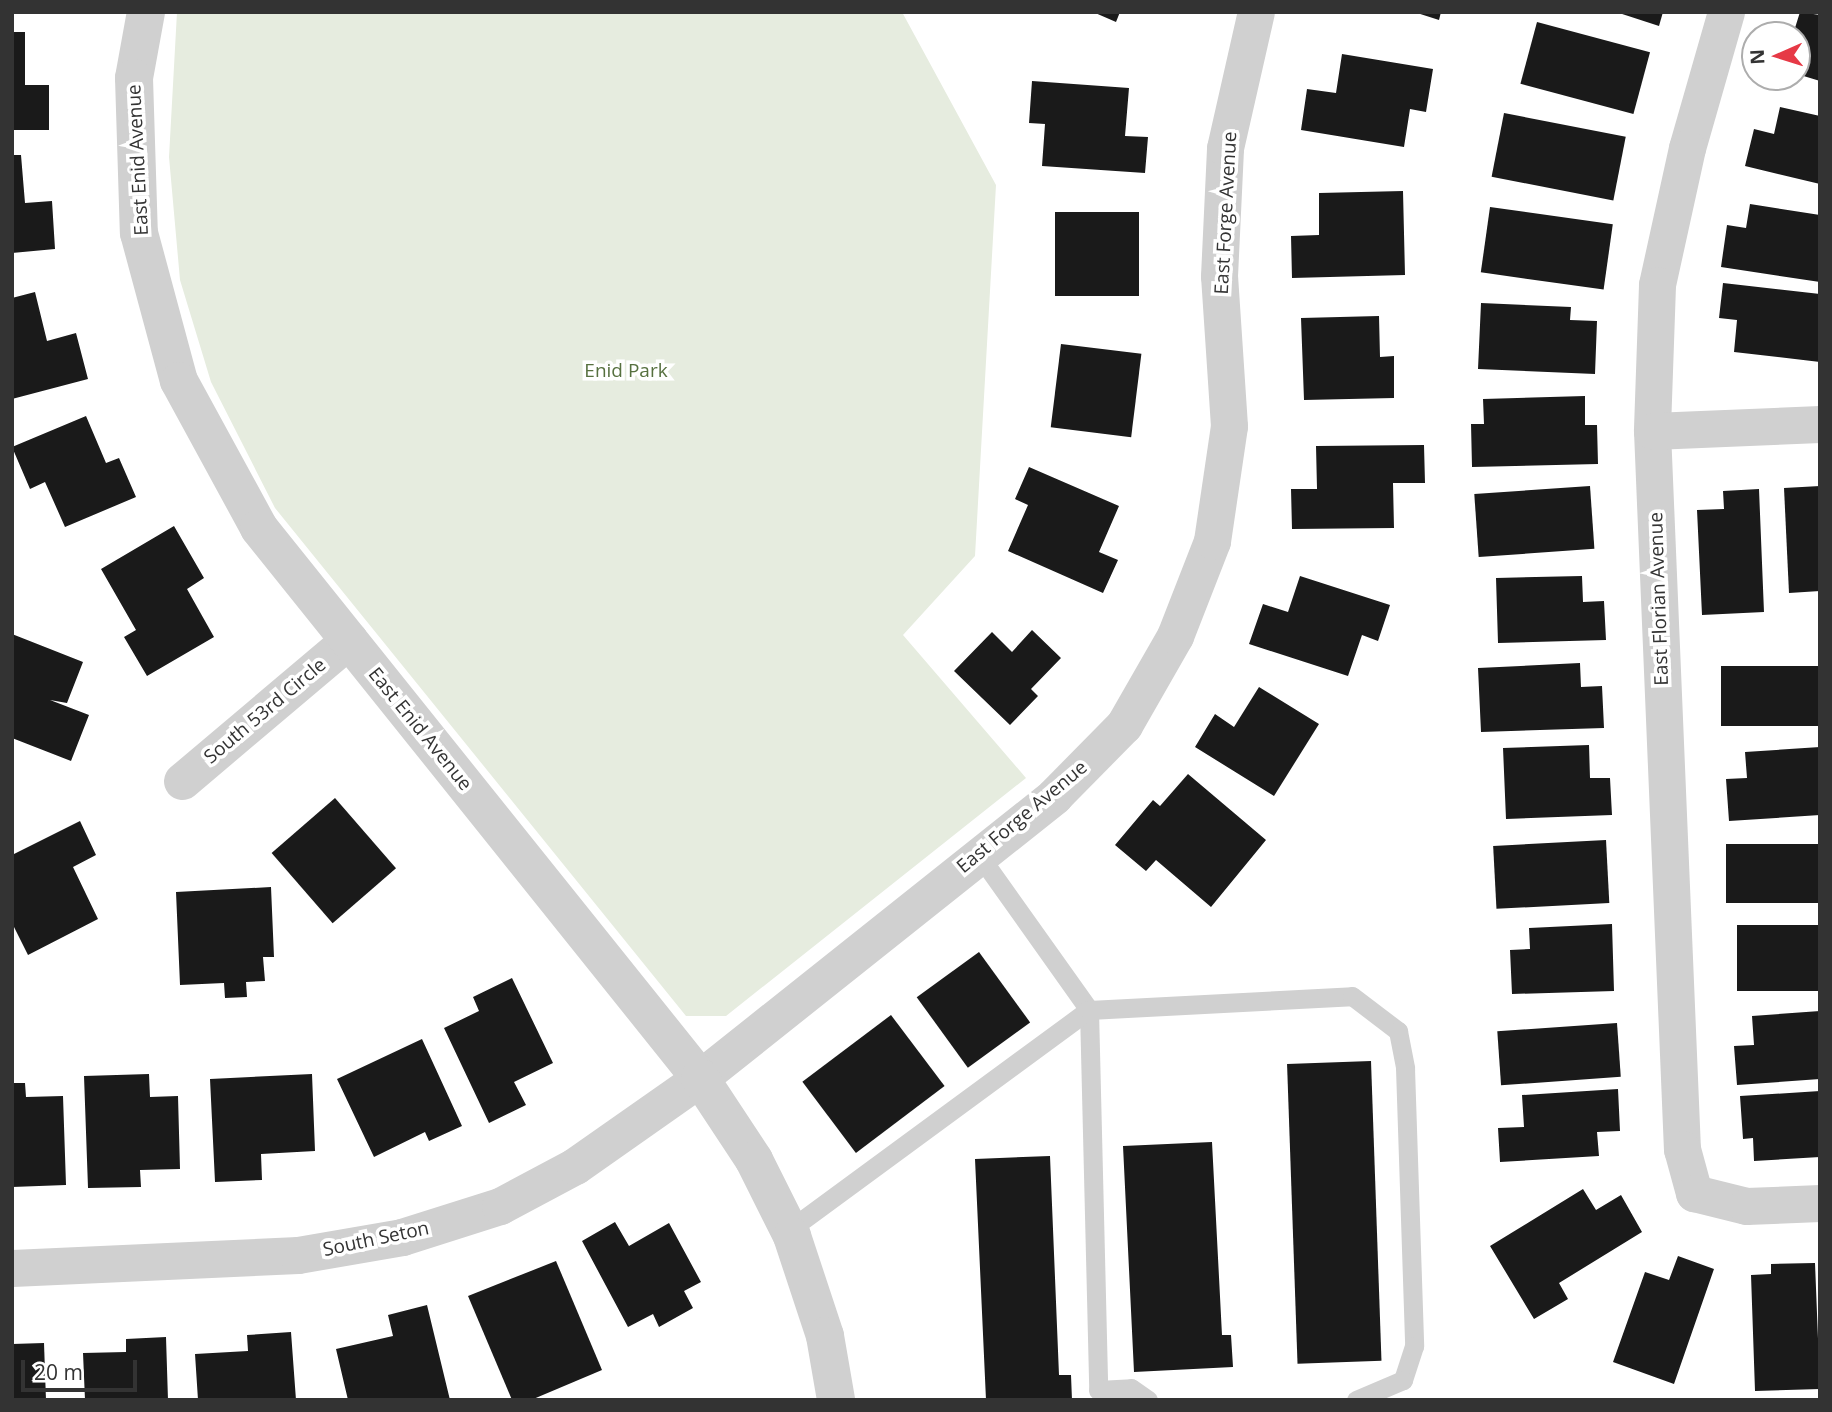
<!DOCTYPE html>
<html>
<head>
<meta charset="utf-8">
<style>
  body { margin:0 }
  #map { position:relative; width:1832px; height:1412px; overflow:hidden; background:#fff; font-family:"Open Sans",sans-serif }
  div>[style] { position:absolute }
  .green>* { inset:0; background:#e6ecdf }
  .building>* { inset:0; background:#1a1a1a; transform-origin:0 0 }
  .service>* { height:19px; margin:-9.5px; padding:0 9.5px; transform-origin:9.5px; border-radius:9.5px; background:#d0d0d0 }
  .minor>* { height:37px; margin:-18.5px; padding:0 18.5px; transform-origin:18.5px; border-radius:18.5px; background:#d0d0d0 }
  .tertiary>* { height:38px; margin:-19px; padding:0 19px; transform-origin:19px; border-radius:19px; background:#d0d0d0 }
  span { translate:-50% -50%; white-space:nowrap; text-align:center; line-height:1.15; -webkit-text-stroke:7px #fff; paint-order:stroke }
  .street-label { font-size:19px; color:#333 }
  .park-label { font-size:19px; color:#56703f }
  .frame { position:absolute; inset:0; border:14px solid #333; pointer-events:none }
  .north { position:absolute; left:1741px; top:21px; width:70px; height:70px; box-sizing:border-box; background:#fff; border:2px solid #adadad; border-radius:50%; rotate:267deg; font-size:19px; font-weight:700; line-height:28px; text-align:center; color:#333 }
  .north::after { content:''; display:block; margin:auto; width:24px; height:32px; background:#e63946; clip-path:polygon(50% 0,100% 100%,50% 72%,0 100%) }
  .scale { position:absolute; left:21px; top:1360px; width:116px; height:32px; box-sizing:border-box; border:4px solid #333; border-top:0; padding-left:9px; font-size:21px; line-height:24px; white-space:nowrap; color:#333; -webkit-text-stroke:5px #fff; paint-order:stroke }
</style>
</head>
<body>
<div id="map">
  <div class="green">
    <i style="clip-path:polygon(177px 12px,902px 12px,996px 185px,975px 556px,903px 635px,1026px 778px,726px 1016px,686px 1016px,275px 508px,211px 382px,180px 280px,169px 157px)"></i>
  </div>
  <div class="building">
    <i style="clip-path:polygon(1093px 12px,1120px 12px,1116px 22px)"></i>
    <i style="clip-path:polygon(1414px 12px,1441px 12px,1439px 20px)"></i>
    <i style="clip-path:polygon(1616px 12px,1663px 12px,1659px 26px)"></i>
    <i style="clip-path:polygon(1800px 12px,1820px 15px,1820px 81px,1797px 74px,1797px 35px,1780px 35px,1783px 25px,1795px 28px)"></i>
    <i style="left:1537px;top:22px;width:117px;height:64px;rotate:15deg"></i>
    <i style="clip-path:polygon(12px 32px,25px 32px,25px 85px,49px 85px,49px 130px,12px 130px)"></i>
    <i style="clip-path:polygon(1342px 54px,1433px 69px,1426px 112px,1410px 109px,1404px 147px,1301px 130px,1307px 89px,1336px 93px)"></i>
    <i style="clip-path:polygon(1032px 81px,1129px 88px,1125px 136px,1148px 137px,1145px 173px,1042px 166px,1045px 124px,1029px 123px)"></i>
    <i style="clip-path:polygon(1780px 107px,1820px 116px,1820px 184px,1745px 166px,1754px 129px,1774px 134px)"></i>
    <i style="left:1504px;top:113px;width:124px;height:65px;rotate:11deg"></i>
    <i style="clip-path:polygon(12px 155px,21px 155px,25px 203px,52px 201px,55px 249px,12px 253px)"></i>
    <i style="clip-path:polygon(1403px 191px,1405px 275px,1292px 278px,1291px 236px,1319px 235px,1319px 193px)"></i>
    <i style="clip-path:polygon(1750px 204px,1820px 215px,1820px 282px,1721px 267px,1727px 225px,1746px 228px)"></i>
    <i style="left:1490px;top:207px;width:124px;height:66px;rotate:8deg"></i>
    <i style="left:1055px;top:212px;width:84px;height:84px"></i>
    <i style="clip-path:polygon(1723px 283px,1820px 294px,1820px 362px,1734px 352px,1737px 320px,1719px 318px)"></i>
    <i style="clip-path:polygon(35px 292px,47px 341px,76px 333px,88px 379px,12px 399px,12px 298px)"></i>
    <i style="clip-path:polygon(1481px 303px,1571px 307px,1570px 320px,1597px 321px,1595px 374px,1478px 369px)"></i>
    <i style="clip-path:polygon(1379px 316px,1380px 357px,1394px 356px,1394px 398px,1304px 400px,1301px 318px)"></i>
    <i style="left:1061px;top:344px;width:81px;height:84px;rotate:7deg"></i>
    <i style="clip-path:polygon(1585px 396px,1585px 425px,1597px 425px,1598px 464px,1472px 467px,1471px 424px,1484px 424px,1483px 399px)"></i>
    <i style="clip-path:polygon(86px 416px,106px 463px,119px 458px,136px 497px,65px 527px,45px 482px,30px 489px,12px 447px)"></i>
    <i style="clip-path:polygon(1424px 445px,1425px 483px,1393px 483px,1394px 528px,1292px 529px,1291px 489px,1317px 489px,1316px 446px)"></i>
    <i style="clip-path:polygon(1029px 467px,1119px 506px,1099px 552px,1118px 560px,1103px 593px,1008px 551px,1028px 505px,1015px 499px)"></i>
    <i style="left:1590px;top:486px;width:63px;height:116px;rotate:86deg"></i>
    <i style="clip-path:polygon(1820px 486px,1820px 591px,1789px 593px,1784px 488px)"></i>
    <i style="clip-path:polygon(1759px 489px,1764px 612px,1702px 615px,1697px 510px,1724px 509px,1723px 491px)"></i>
    <i style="clip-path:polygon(174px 526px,204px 578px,187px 589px,214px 637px,147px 676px,124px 637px,136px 630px,101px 569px)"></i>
    <i style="clip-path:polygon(1300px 576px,1390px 605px,1378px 641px,1362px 635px,1348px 676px,1249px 644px,1263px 604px,1288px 612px)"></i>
    <i style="clip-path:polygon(1582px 576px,1583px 602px,1604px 601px,1606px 640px,1498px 643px,1496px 578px)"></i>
    <i style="clip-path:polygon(1032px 630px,1061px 658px,1031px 689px,1038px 696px,1010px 725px,954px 671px,992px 632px,1012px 652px)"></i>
    <i style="clip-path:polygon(12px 634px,83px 662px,67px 703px,50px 700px,89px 715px,71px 761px,12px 738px)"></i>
    <i style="clip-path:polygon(1580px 663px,1581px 687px,1602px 686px,1604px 728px,1481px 732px,1478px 668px)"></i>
    <i style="left:1820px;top:666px;width:60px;height:99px;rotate:90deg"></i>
    <i style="clip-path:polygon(1259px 687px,1319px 724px,1274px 796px,1195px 747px,1215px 714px,1234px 727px)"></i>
    <i style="clip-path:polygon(1589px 745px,1590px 778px,1610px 778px,1612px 815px,1506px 819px,1503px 748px)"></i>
    <i style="clip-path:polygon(1820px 747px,1820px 815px,1729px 821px,1726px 779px,1747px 778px,1745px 752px)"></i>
    <i style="clip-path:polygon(1188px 774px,1266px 840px,1211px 907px,1156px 860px,1146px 871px,1115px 845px,1153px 800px,1160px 806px)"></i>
    <i style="left:335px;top:798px;width:93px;height:84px;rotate:49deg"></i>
    <i style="clip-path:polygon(80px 821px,96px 855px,73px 867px,98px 919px,28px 955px,12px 923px,12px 855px)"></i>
    <i style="left:1606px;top:840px;width:63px;height:113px;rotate:87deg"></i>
    <i style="left:1820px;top:844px;width:59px;height:94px;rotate:90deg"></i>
    <i style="clip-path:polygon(271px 887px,274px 957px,263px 957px,265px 981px,246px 982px,247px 997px,225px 998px,224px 983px,180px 985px,176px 892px)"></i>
    <i style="clip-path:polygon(1612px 924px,1614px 991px,1512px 994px,1510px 950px,1530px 949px,1529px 928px)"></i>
    <i style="left:1820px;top:925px;width:66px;height:83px;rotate:90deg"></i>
    <i style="left:979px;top:952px;width:87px;height:77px;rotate:54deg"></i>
    <i style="clip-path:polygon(512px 978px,553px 1063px,514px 1082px,526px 1105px,489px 1123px,444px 1028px,479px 1011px,473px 997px)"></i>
    <i style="clip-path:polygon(1820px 1011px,1820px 1079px,1737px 1085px,1734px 1046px,1754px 1045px,1752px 1016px)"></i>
    <i style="left:891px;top:1015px;width:89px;height:111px;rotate:53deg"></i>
    <i style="left:1617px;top:1023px;width:54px;height:120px;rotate:86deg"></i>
    <i style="clip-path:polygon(422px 1039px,462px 1126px,429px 1141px,425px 1132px,374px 1157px,337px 1079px)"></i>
    <i style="left:1371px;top:1061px;width:300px;height:84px;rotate:88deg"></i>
    <i style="clip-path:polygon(149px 1074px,150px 1097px,178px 1096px,180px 1169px,140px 1170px,141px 1187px,88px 1188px,84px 1076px)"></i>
    <i style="clip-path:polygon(312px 1074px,315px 1151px,261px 1154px,262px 1180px,215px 1182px,210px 1079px)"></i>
    <i style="clip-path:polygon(12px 1083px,25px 1083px,26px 1097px,63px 1096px,66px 1185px,12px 1187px)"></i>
    <i style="clip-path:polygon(1618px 1089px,1620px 1131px,1597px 1132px,1599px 1156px,1500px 1162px,1498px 1128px,1524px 1127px,1522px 1095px)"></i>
    <i style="clip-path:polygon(1820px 1091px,1820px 1157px,1754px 1161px,1753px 1138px,1743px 1139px,1740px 1096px)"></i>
    <i style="clip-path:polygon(1212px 1142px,1222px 1335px,1231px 1335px,1233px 1367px,1134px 1372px,1123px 1146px)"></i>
    <i style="clip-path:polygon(1050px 1156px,1059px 1375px,1071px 1375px,1072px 1400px,986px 1400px,975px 1159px)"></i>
    <i style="clip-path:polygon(1583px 1189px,1596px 1210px,1621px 1195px,1642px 1232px,1559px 1283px,1568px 1299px,1534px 1319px,1490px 1246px)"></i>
    <i style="clip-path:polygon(615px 1222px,629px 1246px,669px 1223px,701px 1282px,684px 1291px,693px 1308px,659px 1327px,653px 1314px,628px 1327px,582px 1241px)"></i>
    <i style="clip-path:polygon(1678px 1256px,1714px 1269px,1674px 1384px,1613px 1362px,1645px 1272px,1669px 1280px)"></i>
    <i style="clip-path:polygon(556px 1261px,602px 1370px,531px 1400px,512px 1400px,468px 1296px)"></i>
    <i style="clip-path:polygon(1815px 1263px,1820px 1389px,1755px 1391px,1751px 1275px,1771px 1274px,1771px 1264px)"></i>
    <i style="clip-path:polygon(427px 1305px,450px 1400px,348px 1400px,336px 1349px,393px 1336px,388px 1315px)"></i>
    <i style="clip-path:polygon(291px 1332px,296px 1400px,198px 1400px,195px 1354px,248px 1351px,247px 1335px)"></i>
    <i style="clip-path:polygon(166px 1337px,168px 1400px,85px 1400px,83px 1353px,126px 1352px,126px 1339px)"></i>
    <i style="left:44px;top:1343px;width:57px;height:32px;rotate:88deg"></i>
  </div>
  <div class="service">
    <i style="left:979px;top:855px;width:190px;rotate:54.6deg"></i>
    <i style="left:1089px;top:1010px;width:380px;rotate:88.6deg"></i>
    <i style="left:1098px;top:1390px;width:33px;rotate:-3deg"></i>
    <i style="left:1131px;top:1388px;width:21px;rotate:35deg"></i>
    <i style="left:789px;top:1230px;width:372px;rotate:-36.3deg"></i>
    <i style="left:1089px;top:1010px;width:263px;rotate:-3deg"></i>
    <i style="left:1352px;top:996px;width:58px;rotate:37.3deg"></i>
    <i style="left:1398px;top:1031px;width:38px;rotate:79deg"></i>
    <i style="left:1405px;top:1068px;width:278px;rotate:88.1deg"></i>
    <i style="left:1414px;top:1346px;width:36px;rotate:108deg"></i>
    <i style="left:1403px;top:1380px;width:51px;rotate:156.9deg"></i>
  </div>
  <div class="minor">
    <i style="left:1726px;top:12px;width:141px;rotate:106deg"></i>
    <i style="left:1687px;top:148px;width:140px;rotate:102.4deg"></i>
    <i style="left:1657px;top:285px;width:146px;rotate:92deg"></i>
    <i style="left:1652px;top:431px;width:719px;rotate:87.61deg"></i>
    <i style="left:1682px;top:1149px;width:46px;rotate:74.7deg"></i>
    <i style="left:1694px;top:1193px;width:54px;rotate:14deg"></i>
    <i style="left:1746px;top:1206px;width:74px;rotate:-2.3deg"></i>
    <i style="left:1652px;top:431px;width:168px;rotate:-2.4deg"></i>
    <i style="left:182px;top:781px;width:219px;rotate:-40.2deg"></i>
    <i style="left:12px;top:1268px;width:286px;rotate:-2.6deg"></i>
    <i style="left:298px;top:1255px;width:106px;rotate:-9.8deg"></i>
    <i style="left:402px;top:1237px;width:103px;rotate:-17.6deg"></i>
    <i style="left:500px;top:1206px;width:85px;rotate:-28.1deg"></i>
    <i style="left:575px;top:1166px;width:153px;rotate:-35.1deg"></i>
    <i style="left:700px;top:1078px;width:453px;rotate:-38.5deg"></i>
    <i style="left:1054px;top:796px;width:100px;rotate:-45.4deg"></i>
    <i style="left:1124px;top:725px;width:103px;rotate:-60.2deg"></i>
    <i style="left:1175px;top:636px;width:102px;rotate:-68.7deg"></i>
    <i style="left:1212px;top:541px;width:116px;rotate:-81.6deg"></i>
    <i style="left:1229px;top:426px;width:150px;rotate:-93.8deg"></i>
    <i style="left:1219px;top:276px;width:128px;rotate:-87.3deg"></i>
    <i style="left:1225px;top:148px;width:139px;rotate:-77.2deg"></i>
  </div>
  <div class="tertiary">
    <i style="left:146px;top:12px;width:67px;rotate:100.3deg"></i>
    <i style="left:134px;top:78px;width:155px;rotate:88.2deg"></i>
    <i style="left:139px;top:233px;width:153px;rotate:74.9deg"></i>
    <i style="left:179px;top:381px;width:167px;rotate:61.4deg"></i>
    <i style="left:259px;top:528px;width:705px;rotate:51.28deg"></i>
    <i style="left:700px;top:1078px;width:98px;rotate:56.6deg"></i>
    <i style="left:754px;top:1160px;width:85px;rotate:63.4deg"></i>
    <i style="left:792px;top:1236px;width:105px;rotate:71.7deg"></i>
    <i style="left:825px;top:1336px;width:65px;rotate:80.2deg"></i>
  </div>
  <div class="street-label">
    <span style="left:138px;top:160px;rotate:-93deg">East Enid Avenue</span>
    <span style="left:1226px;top:213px;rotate:-87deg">East Forge Avenue</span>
    <span style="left:1659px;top:599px;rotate:-92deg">East Florian Avenue</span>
    <span style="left:265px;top:711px;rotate:-40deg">South 53rd Circle</span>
    <span style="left:420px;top:729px;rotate:51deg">East Enid Avenue</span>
    <span style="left:1022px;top:817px;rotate:-40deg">East Forge Avenue</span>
    <span style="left:376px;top:1239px;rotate:-12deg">South Seton</span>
  </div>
  <div class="park-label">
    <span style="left:626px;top:371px">Enid Park</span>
  </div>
  <div class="frame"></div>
  <div class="north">N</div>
  <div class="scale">20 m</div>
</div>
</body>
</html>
